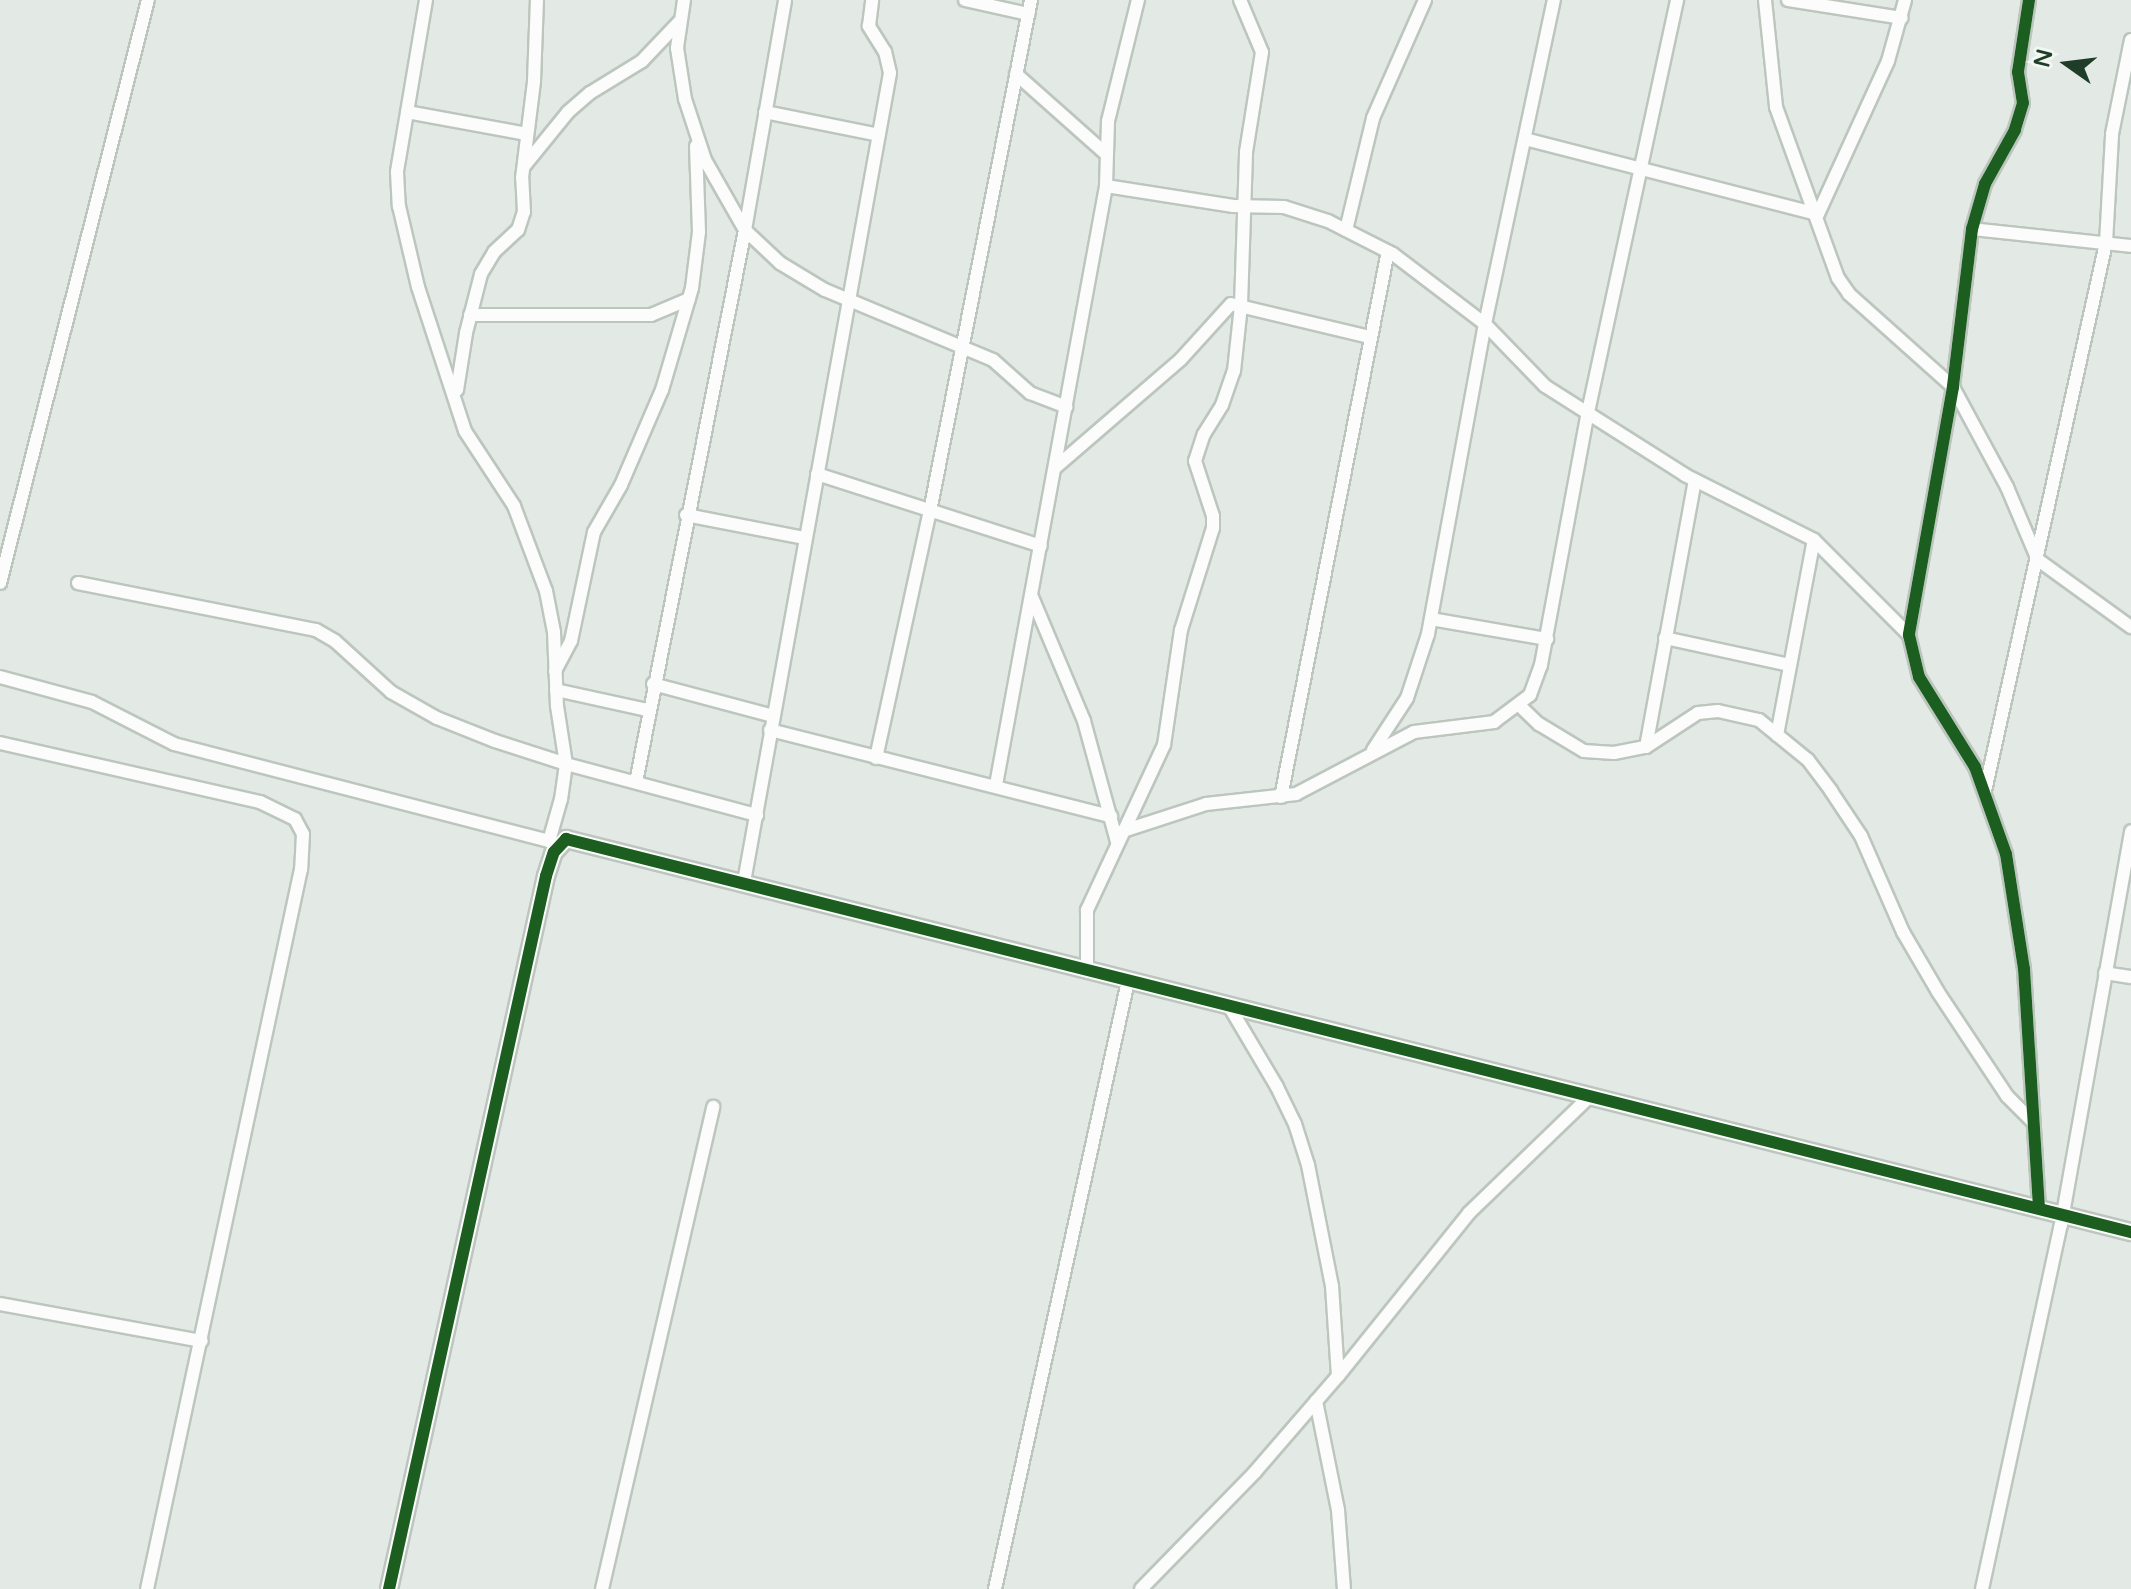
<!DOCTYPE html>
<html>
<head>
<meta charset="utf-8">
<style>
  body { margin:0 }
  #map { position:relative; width:2131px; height:1589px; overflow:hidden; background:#e3e9e4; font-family:"Varela Round",sans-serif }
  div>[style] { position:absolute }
  .roads { filter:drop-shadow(2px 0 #bcc6be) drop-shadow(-2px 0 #bcc6be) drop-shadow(0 2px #bcc6be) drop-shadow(0 -2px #bcc6be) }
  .street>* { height:12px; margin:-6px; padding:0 6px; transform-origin:6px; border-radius:6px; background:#fbfcfb }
  .secondary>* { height:16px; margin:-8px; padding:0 8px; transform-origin:8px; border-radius:8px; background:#fbfcfb }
  .cycleway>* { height:12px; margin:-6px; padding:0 6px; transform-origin:6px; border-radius:6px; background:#1b5e20 }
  span { translate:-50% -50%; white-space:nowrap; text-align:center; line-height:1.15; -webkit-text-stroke:6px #f1f8f1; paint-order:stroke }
  .north { position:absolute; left:2027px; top:24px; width:80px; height:80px; -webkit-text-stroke:6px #f1f8f1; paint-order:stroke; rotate:284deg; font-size:22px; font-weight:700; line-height:32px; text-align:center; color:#203d29 }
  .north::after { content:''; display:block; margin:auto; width:28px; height:36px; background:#203d29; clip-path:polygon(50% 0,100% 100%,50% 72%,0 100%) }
</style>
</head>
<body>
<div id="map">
  <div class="roads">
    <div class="street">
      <i style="left:426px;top:0;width:174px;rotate:99.6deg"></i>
      <i style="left:397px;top:172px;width:34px;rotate:87deg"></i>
      <i style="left:399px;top:206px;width:83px;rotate:76.8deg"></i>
      <i style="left:418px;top:287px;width:151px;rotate:71.9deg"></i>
      <i style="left:465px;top:431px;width:90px;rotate:56.8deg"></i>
      <i style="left:514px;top:506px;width:91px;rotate:69.4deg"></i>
      <i style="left:546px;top:591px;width:42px;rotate:79deg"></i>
      <i style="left:554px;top:632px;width:74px;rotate:87.7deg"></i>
      <i style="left:557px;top:706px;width:59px;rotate:81.2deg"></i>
      <i style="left:566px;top:764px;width:35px;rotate:98deg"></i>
      <i style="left:561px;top:799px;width:44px;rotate:105.9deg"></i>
      <i style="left:684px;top:0;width:49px;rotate:98.3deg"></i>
      <i style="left:677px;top:48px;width:52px;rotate:81.1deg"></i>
      <i style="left:685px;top:99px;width:64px;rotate:71.8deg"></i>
      <i style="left:705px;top:160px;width:81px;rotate:60.3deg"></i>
      <i style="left:745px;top:230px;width:48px;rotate:43.3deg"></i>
      <i style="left:780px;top:263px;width:52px;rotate:31deg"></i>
      <i style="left:825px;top:290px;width:182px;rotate:22.6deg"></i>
      <i style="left:993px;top:360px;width:50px;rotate:41.7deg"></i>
      <i style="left:1030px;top:393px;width:39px;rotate:21deg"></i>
      <i style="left:965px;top:0;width:65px;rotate:12.5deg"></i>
      <i style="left:1765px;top:0;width:108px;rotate:84.1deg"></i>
      <i style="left:1776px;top:107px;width:182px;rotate:70.1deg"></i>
      <i style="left:1838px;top:278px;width:19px;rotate:55deg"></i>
      <i style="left:1849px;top:294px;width:140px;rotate:41.8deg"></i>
      <i style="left:1953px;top:387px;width:114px;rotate:61.6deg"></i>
      <i style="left:2007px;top:487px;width:79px;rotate:67deg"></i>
      <i style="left:2038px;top:560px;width:115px;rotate:35.8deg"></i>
      <i style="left:1788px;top:0;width:115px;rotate:9deg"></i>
      <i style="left:2029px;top:0;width:73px;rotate:98.7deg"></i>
      <i style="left:2018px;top:72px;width:31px;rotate:81deg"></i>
      <i style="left:2023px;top:103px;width:28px;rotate:107deg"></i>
      <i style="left:2015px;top:130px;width:62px;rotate:119.1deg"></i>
      <i style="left:1985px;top:184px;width:47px;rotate:106.1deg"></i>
      <i style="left:1972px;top:229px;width:159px;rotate:96.9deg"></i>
      <i style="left:1953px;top:387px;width:252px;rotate:100.1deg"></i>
      <i style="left:1909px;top:635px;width:43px;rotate:76.6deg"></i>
      <i style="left:1919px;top:677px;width:106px;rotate:58.1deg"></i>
      <i style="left:1975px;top:767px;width:92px;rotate:70.4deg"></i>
      <i style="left:2006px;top:854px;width:116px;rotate:81.1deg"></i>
      <i style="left:2024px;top:969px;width:239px;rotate:86.4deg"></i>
      <i style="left:1016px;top:74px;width:119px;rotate:41.6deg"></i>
      <i style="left:407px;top:112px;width:122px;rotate:10.4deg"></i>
      <i style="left:765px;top:112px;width:116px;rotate:11.4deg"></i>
      <i style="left:1525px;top:139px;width:302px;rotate:14.4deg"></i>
      <i style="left:1818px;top:214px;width:168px;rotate:-65.4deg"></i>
      <i style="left:1888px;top:61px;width:63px;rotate:-74.4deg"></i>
      <i style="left:525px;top:165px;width:68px;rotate:-50.9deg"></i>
      <i style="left:568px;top:112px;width:29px;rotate:-41deg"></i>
      <i style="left:590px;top:93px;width:61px;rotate:-31.6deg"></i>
      <i style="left:642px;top:61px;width:54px;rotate:-46.5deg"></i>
      <i style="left:1106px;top:186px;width:129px;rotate:8.9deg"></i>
      <i style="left:1233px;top:206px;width:51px;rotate:1.1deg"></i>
      <i style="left:1284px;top:207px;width:46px;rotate:17.7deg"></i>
      <i style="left:1328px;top:221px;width:73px;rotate:26.9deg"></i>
      <i style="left:1393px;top:254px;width:116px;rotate:37.3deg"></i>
      <i style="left:1485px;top:324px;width:86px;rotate:45.9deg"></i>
      <i style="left:1545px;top:386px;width:166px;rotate:32.4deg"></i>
      <i style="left:1685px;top:475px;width:144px;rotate:26.7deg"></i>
      <i style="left:1814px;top:540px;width:134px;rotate:45deg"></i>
      <i style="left:1972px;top:229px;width:160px;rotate:6.1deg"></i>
      <i style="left:1346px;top:230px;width:115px;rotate:-76.4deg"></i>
      <i style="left:1373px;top:118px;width:129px;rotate:-66.2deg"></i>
      <i style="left:470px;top:315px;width:181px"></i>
      <i style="left:651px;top:315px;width:41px;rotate:-22.8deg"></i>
      <i style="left:457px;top:390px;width:58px;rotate:-81deg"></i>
      <i style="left:466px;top:333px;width:61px;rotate:-75.7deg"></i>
      <i style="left:481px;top:274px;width:26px;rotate:-59deg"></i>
      <i style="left:494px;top:252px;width:33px;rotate:-43deg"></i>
      <i style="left:518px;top:230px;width:19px;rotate:-72deg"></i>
      <i style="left:524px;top:212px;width:34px;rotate:-93deg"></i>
      <i style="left:522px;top:178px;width:98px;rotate:-82.9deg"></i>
      <i style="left:534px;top:81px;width:81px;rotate:-87.9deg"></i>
      <i style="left:1056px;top:467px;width:165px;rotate:-40.8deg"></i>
      <i style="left:1181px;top:359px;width:74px;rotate:-47.7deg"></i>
      <i style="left:1231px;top:304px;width:142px;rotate:13.4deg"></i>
      <i style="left:817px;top:474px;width:235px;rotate:17.8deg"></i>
      <i style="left:686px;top:515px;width:120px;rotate:11deg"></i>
      <i style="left:0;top:583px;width:601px;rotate:-75.76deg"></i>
      <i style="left:78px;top:583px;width:243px;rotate:11.2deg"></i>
      <i style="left:316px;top:630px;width:22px;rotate:30deg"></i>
      <i style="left:335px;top:641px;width:76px;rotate:42.3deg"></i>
      <i style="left:391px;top:692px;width:53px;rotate:29.5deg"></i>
      <i style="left:437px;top:718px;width:62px;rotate:21.6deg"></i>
      <i style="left:495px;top:741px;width:75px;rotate:17.9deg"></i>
      <i style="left:566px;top:764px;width:198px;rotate:15deg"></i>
      <i style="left:1032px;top:597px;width:134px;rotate:67.2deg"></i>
      <i style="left:1084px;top:721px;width:125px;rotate:74.7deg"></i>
      <i style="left:1431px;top:619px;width:118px;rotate:9.8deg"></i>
      <i style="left:1665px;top:638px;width:128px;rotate:12.2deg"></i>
      <i style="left:555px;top:671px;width:34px;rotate:-62deg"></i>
      <i style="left:571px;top:641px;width:111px;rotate:-78.1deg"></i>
      <i style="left:594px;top:532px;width:54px;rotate:-60.1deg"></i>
      <i style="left:621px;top:485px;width:103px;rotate:-66.7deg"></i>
      <i style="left:662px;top:390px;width:106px;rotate:-73.6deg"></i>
      <i style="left:692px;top:288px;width:56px;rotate:-82.9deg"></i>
      <i style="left:699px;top:232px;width:86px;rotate:-92deg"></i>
      <i style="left:0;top:677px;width:95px;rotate:15.2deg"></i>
      <i style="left:92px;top:702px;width:92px;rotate:27.1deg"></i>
      <i style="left:174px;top:744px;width:391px;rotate:14.5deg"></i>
      <i style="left:653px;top:684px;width:124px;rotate:14.9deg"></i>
      <i style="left:556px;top:690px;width:94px;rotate:12.3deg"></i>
      <i style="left:1519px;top:705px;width:28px;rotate:44deg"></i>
      <i style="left:1539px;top:724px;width:52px;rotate:31deg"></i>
      <i style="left:1584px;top:751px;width:30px;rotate:4deg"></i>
      <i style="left:1614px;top:753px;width:33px;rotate:-11deg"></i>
      <i style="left:1646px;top:747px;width:62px;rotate:-33.2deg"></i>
      <i style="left:1698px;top:713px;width:20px;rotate:-6deg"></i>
      <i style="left:1718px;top:711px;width:42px;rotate:12.4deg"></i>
      <i style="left:1759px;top:720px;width:63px;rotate:39.2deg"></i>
      <i style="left:1808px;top:760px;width:39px;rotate:53deg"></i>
      <i style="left:1831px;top:791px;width:54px;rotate:56.3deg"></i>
      <i style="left:1861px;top:836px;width:105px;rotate:66.4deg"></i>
      <i style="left:1903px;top:932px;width:69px;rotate:59.7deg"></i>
      <i style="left:1938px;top:992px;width:125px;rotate:56.4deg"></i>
      <i style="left:2007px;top:1096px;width:35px;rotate:45deg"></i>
      <i style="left:770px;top:730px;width:352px;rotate:14.2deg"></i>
      <i style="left:1777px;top:735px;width:198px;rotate:-79.3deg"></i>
      <i style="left:0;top:743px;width:267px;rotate:12.8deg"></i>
      <i style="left:260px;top:802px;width:39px;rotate:26deg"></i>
      <i style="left:295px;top:819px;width:17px;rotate:62deg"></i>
      <i style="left:303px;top:834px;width:35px;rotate:93deg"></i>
      <i style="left:301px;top:869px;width:736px;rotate:102.07deg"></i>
      <i style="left:1646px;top:747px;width:271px;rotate:-79.6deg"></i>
      <i style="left:1373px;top:750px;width:62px;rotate:-56.8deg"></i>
      <i style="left:1407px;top:698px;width:67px;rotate:-71.8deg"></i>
      <i style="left:1428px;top:634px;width:315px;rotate:-79.6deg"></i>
      <i style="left:1485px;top:324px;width:331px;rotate:-78deg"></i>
      <i style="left:876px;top:758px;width:253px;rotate:-77.7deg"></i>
      <i style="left:930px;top:511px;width:521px;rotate:-78.82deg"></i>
      <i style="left:636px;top:782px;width:563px;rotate:-78.83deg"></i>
      <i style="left:745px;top:230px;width:233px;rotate:-80.1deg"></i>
      <i style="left:996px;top:785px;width:609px;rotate:-79.59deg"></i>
      <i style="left:1106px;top:186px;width:65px;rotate:-88.2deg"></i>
      <i style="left:1108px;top:121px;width:125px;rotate:-76.1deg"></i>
      <i style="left:1985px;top:791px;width:561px;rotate:-77.55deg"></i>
      <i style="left:2106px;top:243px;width:109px;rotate:-86.8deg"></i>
      <i style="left:2112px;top:134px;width:96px;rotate:-78.6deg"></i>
      <i style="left:1281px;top:797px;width:556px;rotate:-78.91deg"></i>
      <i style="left:1123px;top:831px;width:87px;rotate:-18deg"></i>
      <i style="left:1206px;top:804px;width:91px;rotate:-6.3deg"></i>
      <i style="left:1296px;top:794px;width:133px;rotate:-27.7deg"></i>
      <i style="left:1414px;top:732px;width:81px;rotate:-7.1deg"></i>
      <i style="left:1494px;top:722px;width:45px;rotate:-36.9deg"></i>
      <i style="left:1530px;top:695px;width:32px;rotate:-70deg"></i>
      <i style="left:1541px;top:665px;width:257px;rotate:-79.5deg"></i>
      <i style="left:1588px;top:412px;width:422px;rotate:-77.8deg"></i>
      <i style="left:744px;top:882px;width:822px;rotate:-79.77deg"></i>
      <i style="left:890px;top:73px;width:22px;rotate:-103deg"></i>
      <i style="left:885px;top:52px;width:31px;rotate:-122deg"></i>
      <i style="left:869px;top:26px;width:26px;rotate:-83deg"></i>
      <i style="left:1087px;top:970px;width:60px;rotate:-90deg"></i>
      <i style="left:1087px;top:910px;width:182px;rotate:-65deg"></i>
      <i style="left:1164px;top:745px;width:116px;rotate:-81.6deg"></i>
      <i style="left:1181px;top:630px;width:107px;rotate:-72.6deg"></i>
      <i style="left:1213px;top:528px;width:12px;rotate:-90deg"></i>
      <i style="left:1213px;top:516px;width:58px;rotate:-108.1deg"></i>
      <i style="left:1195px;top:461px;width:28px;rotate:-72deg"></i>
      <i style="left:1204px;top:434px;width:34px;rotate:-58deg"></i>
      <i style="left:1222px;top:405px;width:36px;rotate:-71deg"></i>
      <i style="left:1234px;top:371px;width:66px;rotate:-83.9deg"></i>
      <i style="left:1241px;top:305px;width:153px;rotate:-88.1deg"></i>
      <i style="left:1246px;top:152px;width:101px;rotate:-80.9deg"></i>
      <i style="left:1262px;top:52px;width:56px;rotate:-112.9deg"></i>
      <i style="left:2105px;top:973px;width:26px;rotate:9deg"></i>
      <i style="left:1229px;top:1006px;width:94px;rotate:59.3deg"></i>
      <i style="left:1277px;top:1087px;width:41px;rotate:64.1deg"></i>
      <i style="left:1295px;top:1124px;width:43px;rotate:72.4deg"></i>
      <i style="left:1308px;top:1165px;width:123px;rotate:78.8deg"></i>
      <i style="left:1332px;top:1286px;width:90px;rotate:86.2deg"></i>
      <i style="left:0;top:1304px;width:205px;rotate:10.4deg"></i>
      <i style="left:1316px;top:1401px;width:111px;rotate:78.6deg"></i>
      <i style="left:1338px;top:1510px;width:79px;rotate:85.7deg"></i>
      <i style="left:602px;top:1589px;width:495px;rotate:-77deg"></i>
      <i style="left:995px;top:1589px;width:622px;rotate:-77.66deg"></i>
      <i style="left:1141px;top:1589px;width:163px;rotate:-45.7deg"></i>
      <i style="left:1255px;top:1472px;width:127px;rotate:-49.2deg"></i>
      <i style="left:1338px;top:1376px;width:209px;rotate:-51.2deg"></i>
      <i style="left:1469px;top:1213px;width:167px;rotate:-44deg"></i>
      <i style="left:1982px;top:1589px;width:372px;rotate:-77.8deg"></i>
      <i style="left:2061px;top:1225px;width:400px;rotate:-79.9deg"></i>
    </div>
    <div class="secondary">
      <i style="left:389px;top:1589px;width:730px;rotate:-77.58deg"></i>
      <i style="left:546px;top:876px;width:25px;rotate:-72deg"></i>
      <i style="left:554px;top:852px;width:18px;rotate:-47deg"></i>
      <i style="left:566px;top:839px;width:1614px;rotate:14.1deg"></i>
    </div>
  </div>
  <div class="cycleway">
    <i style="left:2029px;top:0;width:73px;rotate:98.7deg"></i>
    <i style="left:2018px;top:72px;width:31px;rotate:81deg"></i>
    <i style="left:2023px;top:103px;width:28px;rotate:107deg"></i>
    <i style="left:2015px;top:130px;width:62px;rotate:119.1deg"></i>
    <i style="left:1985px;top:184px;width:47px;rotate:106.1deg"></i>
    <i style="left:1972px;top:229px;width:159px;rotate:96.9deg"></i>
    <i style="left:1953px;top:387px;width:252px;rotate:100.1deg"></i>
    <i style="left:1909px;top:635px;width:43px;rotate:76.6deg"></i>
    <i style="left:1919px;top:677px;width:106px;rotate:58.1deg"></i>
    <i style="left:1975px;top:767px;width:92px;rotate:70.4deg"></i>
    <i style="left:2006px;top:854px;width:116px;rotate:81.1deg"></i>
    <i style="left:2024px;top:969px;width:239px;rotate:86.4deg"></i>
    <i style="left:389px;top:1589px;width:730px;rotate:-77.58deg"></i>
    <i style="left:546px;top:876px;width:25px;rotate:-72deg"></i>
    <i style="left:554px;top:852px;width:18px;rotate:-47deg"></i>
    <i style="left:566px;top:839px;width:1614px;rotate:14.1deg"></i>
  </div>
  <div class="north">N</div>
</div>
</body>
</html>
